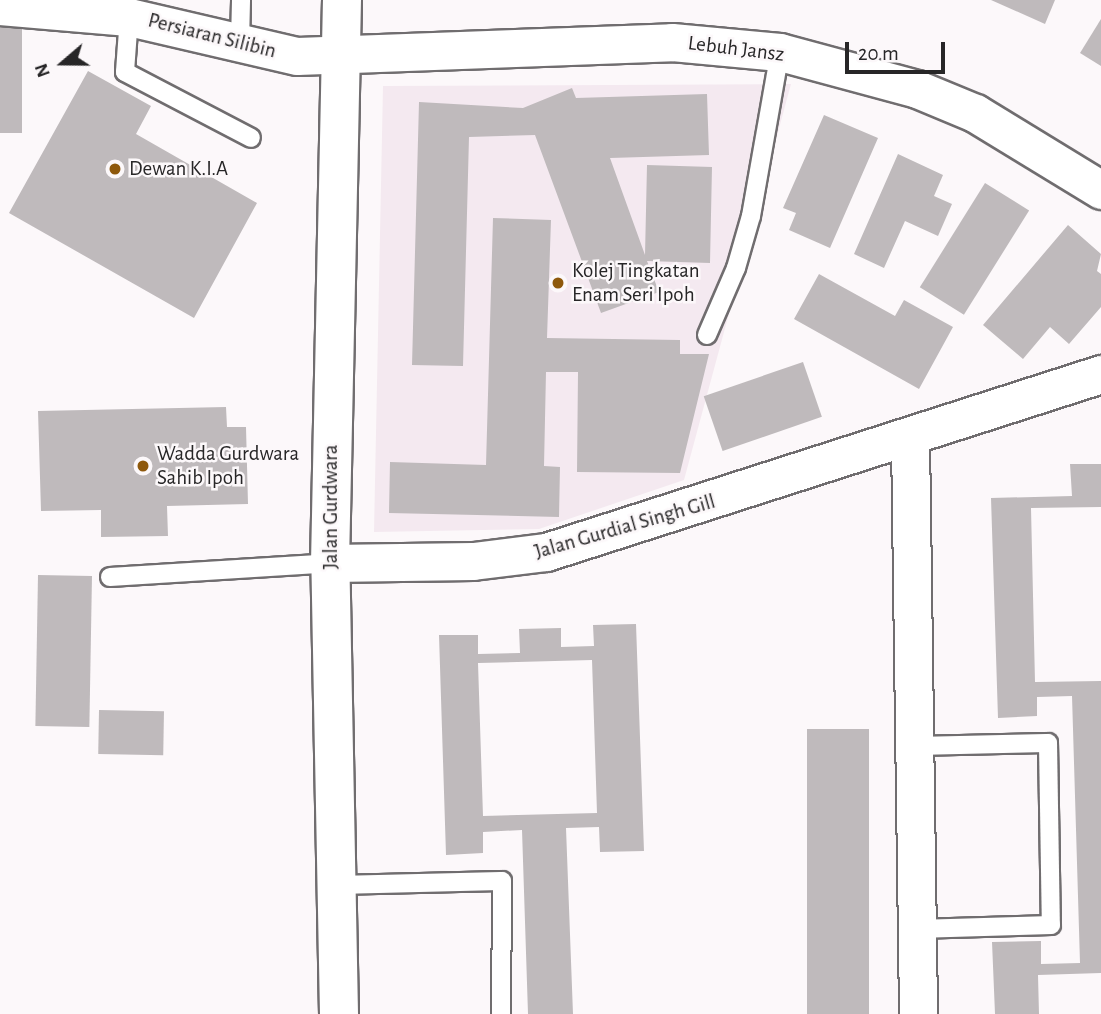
<!DOCTYPE html>
<html>
<head>
<meta charset="utf-8">
<style>
  body { margin:0 }
  #map { position:relative; width:1101px; height:1014px; overflow:hidden; background:#fcf8fa; font-family:"Alegreya Sans",sans-serif }
  div>[style] { position:absolute }
  .built>* { inset:0; background:#f4e9f0 }
  .building>* { inset:0; background:#bfbabc; transform-origin:0 0 }
  .roads { filter:drop-shadow(2px 0 #706d6f) drop-shadow(-2px 0 #706d6f) drop-shadow(0 2px #706d6f) drop-shadow(0 -2px #706d6f) }
  .service>* { height:18px; margin:-9px; padding:0 9px; transform-origin:9px; border-radius:9px; background:#fff }
  .minor>* { height:37px; margin:-18.5px; padding:0 18.5px; transform-origin:18.5px; border-radius:18.5px; background:#fff }
  .tertiary>* { height:38px; margin:-19px; padding:0 19px; transform-origin:19px; border-radius:19px; background:#fff }
  .dots>* { width:19px; height:19px; translate:-50% -50%; box-sizing:border-box; border:4px solid #fcf8fa; border-radius:50% }
  span { translate:-50% -50%; white-space:nowrap; text-align:center; line-height:1.15; -webkit-text-stroke:5px #fcf8fa; paint-order:stroke }
  .street-label { font-size:21px; color:#272627 }
  .poi-label { font-size:21px; color:#272627 }
  .left { translate:0 -50%; text-align:left }
  .north { position:absolute; left:28px; top:28px; width:70px; height:70px; -webkit-text-stroke:5px #fcf8fa; paint-order:stroke; rotate:250deg; font-size:19px; font-weight:700; line-height:28px; text-align:center; color:#272627 }
  .north::after { content:''; display:block; margin:auto; width:24px; height:32px; background:#272627; clip-path:polygon(50% 0,100% 100%,50% 72%,0 100%) }
  .scale { position:absolute; left:845px; top:42px; width:100px; height:32px; box-sizing:border-box; border:4px solid #272627; border-top:0; padding-left:9px; font-size:21px; line-height:24px; white-space:nowrap; color:#272627; -webkit-text-stroke:5px #fcf8fa; paint-order:stroke }
</style>
</head>
<body>
<div id="map">
  <div class="built">
    <i style="clip-path:polygon(791px 84px,684px 480px,539px 529px,374px 532px,383px 86px)"></i>
  </div>
  <div class="building">
    <i style="clip-path:polygon(991px 0,1055px 0,1045px 24px)"></i>
    <i style="clip-path:polygon(1101px 19px,1101px 66px,1080px 53px)"></i>
    <i style="left:0;top:27px;width:22px;height:106px"></i>
    <i style="clip-path:polygon(88px 71px,151px 106px,136px 134px,257px 203px,194px 318px,9px 213px)"></i>
    <i style="clip-path:polygon(572px 88px,576px 98px,707px 94px,709px 155px,610px 158px,645px 255px,647px 165px,712px 167px,710px 263px,647px 261px,659px 292px,601px 313px,535px 135px,469px 137px,463px 366px,412px 365px,419px 102px,523px 108px)"></i>
    <i style="clip-path:polygon(824px 115px,878px 138px,830px 248px,789px 230px,796px 213px,783px 208px)"></i>
    <i style="clip-path:polygon(898px 154px,943px 175px,934px 196px,952px 204px,938px 236px,905px 221px,884px 268px,854px 254px)"></i>
    <i style="left:985px;top:183px;width:52px;height:123px;rotate:32deg"></i>
    <i style="clip-path:polygon(493px 218px,551px 220px,547px 338px,680px 340px,680px 354px,709px 354px,680px 473px,577px 472px,578px 372px,546px 372px,544px 466px,560px 467px,559px 517px,389px 513px,390px 462px,486px 465px)"></i>
    <i style="clip-path:polygon(1068px 225px,1101px 254px,1097px 271px,1101px 274px,1101px 307px,1069px 344px,1050px 327px,1023px 359px,983px 325px)"></i>
    <i style="clip-path:polygon(819px 274px,895px 316px,904px 300px,953px 327px,919px 389px,794px 319px)"></i>
    <i style="left:803px;top:362px;width:58px;height:105px;rotate:71deg"></i>
    <i style="clip-path:polygon(226px 407px,227px 427px,246px 427px,248px 504px,167px 506px,168px 536px,101px 537px,101px 510px,41px 511px,38px 411px)"></i>
    <i style="clip-path:polygon(1070px 464px,1101px 464px,1101px 507px,1031px 508px,1035px 682px,1101px 681px,1101px 973px,1038px 975px,1039px 1014px,995px 1014px,992px 942px,1041px 941px,1041px 964px,1080px 963px,1072px 696px,1037px 697px,1037px 716px,998px 718px,991px 498px,1072px 496px)"></i>
    <i style="left:38px;top:575px;width:54px;height:151px;rotate:1deg"></i>
    <i style="clip-path:polygon(evenodd,636px 624px,644px 851px,600px 852px,599px 827px,566px 828px,573px 1014px,528px 1014px,522px 830px,483px 832px,483px 853px,446px 855px,439px 635px,478px 635px,478px 654px,520px 653px,519px 629px,561px 628px,561px 647px,594px 646px,593px 625px,636px 624px,592px 660px,597px 813px,483px 816px,478px 663px,592px 660px)"></i>
    <i style="left:99px;top:710px;width:65px;height:44px;rotate:1deg"></i>
    <i style="left:807px;top:729px;width:62px;height:285px"></i>
  </div>
  <div class="roads">
    <div class="service">
      <i style="left:129px;top:17px;width:55px;rotate:94.2deg"></i>
      <i style="left:125px;top:72px;width:142px;rotate:27.6deg"></i>
      <i style="left:240px;top:42px;width:42px;rotate:-88.6deg"></i>
      <i style="left:707px;top:335px;width:73px;rotate:-66.6deg"></i>
      <i style="left:736px;top:268px;width:54px;rotate:-73.9deg"></i>
      <i style="left:751px;top:216px;width:167px;rotate:-80deg"></i>
      <i style="left:110px;top:577px;width:220px;rotate:-3.6deg"></i>
      <i style="left:914px;top:746px;width:134px;rotate:-1.3deg"></i>
      <i style="left:1048px;top:743px;width:182px;rotate:89.1deg"></i>
      <i style="left:1051px;top:925px;width:134px;rotate:178.3deg"></i>
      <i style="left:336px;top:885px;width:166px;rotate:-1.4deg"></i>
      <i style="left:502px;top:881px;width:133px;rotate:90.4deg"></i>
    </div>
    <div class="minor">
      <i style="left:0;top:6px;width:129px;rotate:4.9deg"></i>
      <i style="left:129px;top:17px;width:172px;rotate:13.1deg"></i>
      <i style="left:297px;top:56px;width:375px;rotate:-2.1deg"></i>
      <i style="left:672px;top:42px;width:108px;rotate:5.3deg"></i>
      <i style="left:780px;top:52px;width:142px;rotate:15.1deg"></i>
      <i style="left:917px;top:89px;width:63px;rotate:22.5deg"></i>
      <i style="left:975px;top:113px;width:148px;rotate:31.4deg"></i>
      <i style="left:910px;top:438px;width:576px;rotate:89.2deg"></i>
      <i style="left:330px;top:563px;width:143px;rotate:-0.8deg"></i>
      <i style="left:473px;top:561px;width:74px;rotate:-7deg"></i>
      <i style="left:546px;top:552px;width:583px;rotate:-17.78deg"></i>
    </div>
    <div class="tertiary">
      <i style="left:339px;top:1014px;width:451px;rotate:-91.1deg"></i>
      <i style="left:330px;top:563px;width:563px;rotate:-88.78deg"></i>
    </div>
  </div>
  <div class="dots">
    <i style="left:115px;top:169px;background:#8e580b"></i>
    <i style="left:558px;top:283px;background:#8e580b"></i>
    <i style="left:143px;top:466px;background:#8e580b"></i>
  </div>
  <div class="street-label">
    <span style="left:212px;top:36px;rotate:14deg">Persiaran Silibin</span>
    <span style="left:736px;top:49px;rotate:7deg">Lebuh Jansz</span>
    <span style="left:331px;top:507px;rotate:-90deg">Jalan Gurdwara</span>
    <span style="left:625px;top:527px;rotate:-16deg">Jalan Gurdial Singh Gill</span>
  </div>
  <div class="poi-label">
    <span class="left" style="left:129px;top:169px">Dewan K.I.A</span>
    <span class="left" style="left:572px;top:283px">Kolej Tingkatan<br>Enam Seri Ipoh</span>
    <span class="left" style="left:157px;top:466px">Wadda Gurdwara<br>Sahib Ipoh</span>
  </div>
  <div class="north">N</div>
  <div class="scale">20 m</div>
</div>
</body>
</html>
